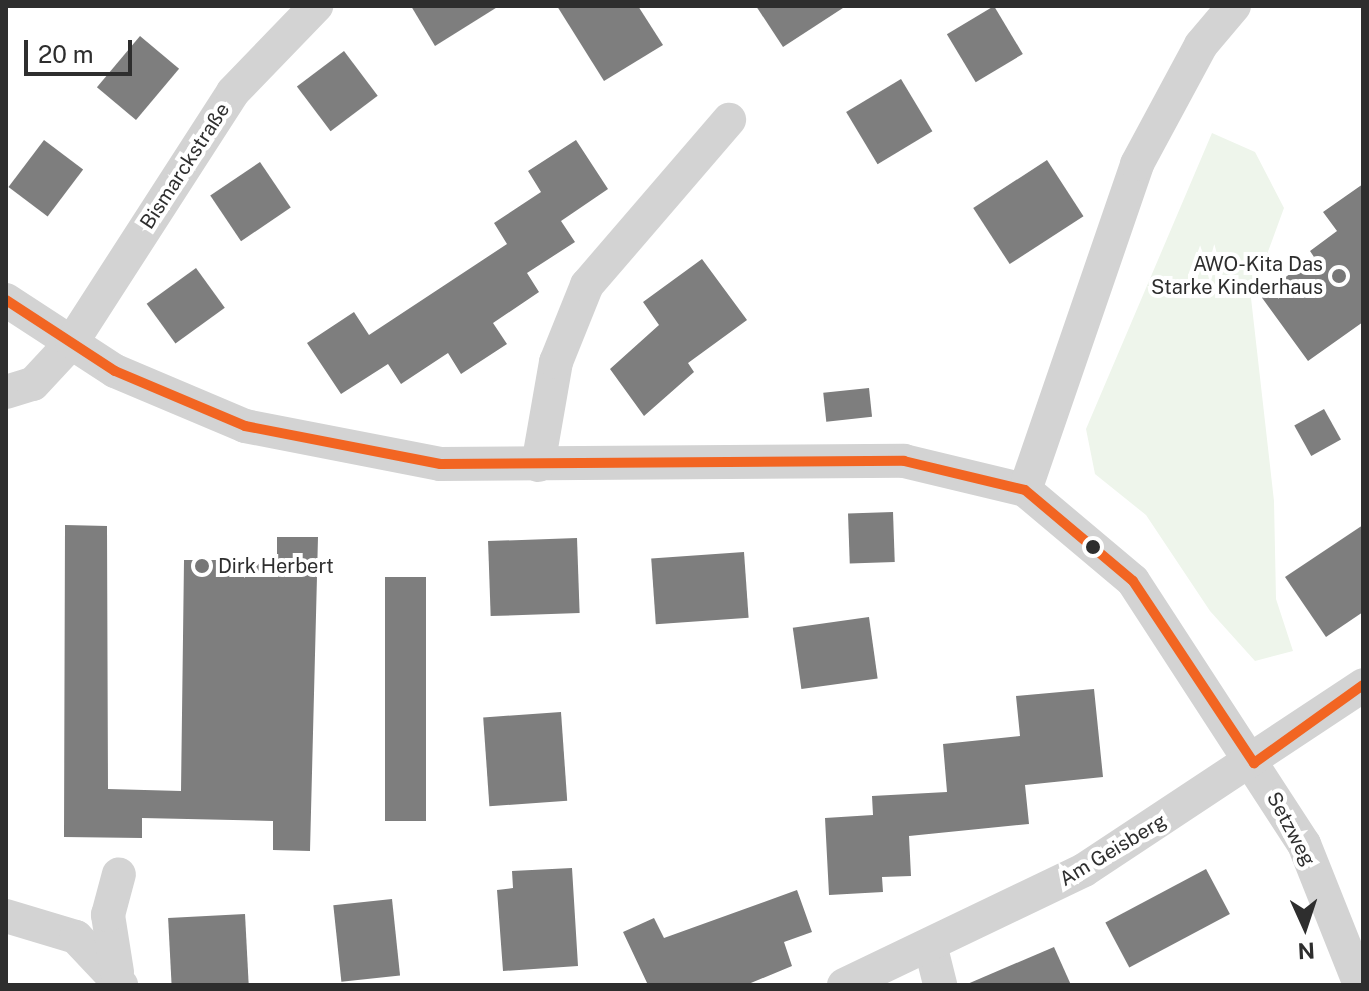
<!DOCTYPE html>
<html>
<head>
<meta charset="utf-8">
<style>
  body { margin:0 }
  #map { position:relative; width:1369px; height:991px; overflow:hidden; background:#fff; font-family:"Public Sans",sans-serif }
  div>[style] { position:absolute }
  .green>* { inset:0; background:#eef5eb }
  .building>* { inset:0; background:#7e7e7e; transform-origin:0 0 }
  .minor>* { height:34px; margin:-17px; padding:0 17px; transform-origin:17px; border-radius:17px; background:#d3d3d3 }
  .bus-1>* { height:10px; margin:-5px; padding:0 5px; transform-origin:5px; border-radius:5px; background:#f26522 }
  .dots>* { width:22px; height:22px; translate:-50% -50%; box-sizing:border-box; border:4px solid #fff; border-radius:50% }
  span { translate:-50% -50%; white-space:nowrap; text-align:center; line-height:1.15; -webkit-text-stroke:8px #fff; paint-order:stroke }
  .street-label { font-size:20px; color:#2e2e2e }
  .poi-label { font-size:20px; color:#2e2e2e }
  .right { translate:-100% -50%; text-align:right }
  .left { translate:0 -50%; text-align:left }
  .frame { position:absolute; inset:0; border:8px solid #2e2e2e; pointer-events:none }
  .north { position:absolute; left:1265px; top:887px; width:80px; height:80px; -webkit-text-stroke:6px #fff; paint-order:stroke; rotate:177deg; font-size:22px; font-weight:700; line-height:32px; text-align:center; color:#2e2e2e }
  .north::after { content:''; display:block; margin:auto; width:28px; height:36px; background:#2e2e2e; clip-path:polygon(50% 0,100% 100%,50% 72%,0 100%) }
  .scale { position:absolute; left:24px; top:40px; width:108px; height:36px; box-sizing:border-box; border:4px solid #2e2e2e; border-top:0; padding-left:10px; font-size:24px; line-height:28px; white-space:nowrap; color:#2e2e2e; -webkit-text-stroke:6px #fff; paint-order:stroke }
</style>
</head>
<body>
<div id="map">
  <div class="green">
    <i style="clip-path:polygon(1212px 133px,1255px 152px,1284px 208px,1251px 298px,1274px 501px,1276px 599px,1293px 651px,1255px 661px,1210px 611px,1146px 515px,1095px 474px,1086px 429px)"></i>
  </div>
  <div class="building">
    <i style="clip-path:polygon(411px 6px,499px 6px,435px 46px)"></i>
    <i style="clip-path:polygon(557px 6px,638px 6px,663px 45px,604px 81px)"></i>
    <i style="clip-path:polygon(756px 6px,846px 6px,783px 47px)"></i>
    <i style="left:994px;top:6px;width:56px;height:55px;rotate:59deg"></i>
    <i style="left:140px;top:36px;width:51px;height:67px;rotate:40deg"></i>
    <i style="left:344px;top:51px;width:56px;height:59px;rotate:53deg"></i>
    <i style="left:901px;top:79px;width:61px;height:64px;rotate:59deg"></i>
    <i style="left:44px;top:140px;width:49px;height:59px;rotate:37deg"></i>
    <i style="clip-path:polygon(576px 140px,608px 189px,561px 221px,575px 242px,527px 273px,539px 292px,493px 323px,507px 344px,461px 374px,448px 353px,401px 384px,388px 364px,341px 394px,307px 343px,354px 312px,369px 335px,507px 244px,494px 223px,541px 192px,528px 171px)"></i>
    <i style="left:1047px;top:160px;width:67px;height:88px;rotate:57deg"></i>
    <i style="left:260px;top:162px;width:55px;height:60px;rotate:56deg"></i>
    <i style="clip-path:polygon(1363px 184px,1363px 322px,1308px 361px,1260px 295px,1314px 257px,1310px 251px,1337px 231px,1323px 212px)"></i>
    <i style="clip-path:polygon(702px 259px,747px 320px,688px 363px,694px 372px,644px 416px,610px 369px,659px 325px,643px 302px)"></i>
    <i style="left:196px;top:268px;width:49px;height:61px;rotate:54deg"></i>
    <i style="left:869px;top:388px;width:29px;height:46px;rotate:84deg"></i>
    <i style="left:1324px;top:409px;width:35px;height:34px;rotate:61deg"></i>
    <i style="left:893px;top:512px;width:50px;height:45px;rotate:88deg"></i>
    <i style="clip-path:polygon(65px 525px,107px 526px,108px 789px,181px 791px,184px 560px,277px 560px,277px 537px,318px 537px,310px 851px,273px 850px,273px 821px,142px 818px,142px 838px,64px 837px)"></i>
    <i style="clip-path:polygon(1363px 525px,1363px 612px,1326px 637px,1285px 577px)"></i>
    <i style="left:577px;top:538px;width:75px;height:89px;rotate:88deg"></i>
    <i style="left:744px;top:552px;width:66px;height:93px;rotate:86deg"></i>
    <i style="left:385px;top:577px;width:41px;height:244px"></i>
    <i style="left:869px;top:617px;width:62px;height:77px;rotate:82deg"></i>
    <i style="clip-path:polygon(1094px 689px,1103px 777px,1025px 785px,1029px 824px,909px 836px,911px 876px,882px 877px,883px 892px,829px 895px,825px 818px,873px 815px,872px 796px,947px 792px,943px 744px,1020px 736px,1016px 696px)"></i>
    <i style="left:561px;top:712px;width:89px;height:78px;rotate:86deg"></i>
    <i style="clip-path:polygon(572px 868px,578px 966px,503px 971px,497px 890px,513px 888px,512px 871px)"></i>
    <i style="left:1206px;top:869px;width:51px;height:114px;rotate:62deg"></i>
    <i style="clip-path:polygon(797px 890px,812px 932px,784px 942px,792px 966px,746px 985px,648px 985px,623px 932px,654px 918px,664px 938px)"></i>
    <i style="left:392px;top:899px;width:77px;height:59px;rotate:84deg"></i>
    <i style="left:245px;top:914px;width:71px;height:77px;rotate:87deg"></i>
    <i style="clip-path:polygon(1054px 947px,1071px 985px,965px 985px)"></i>
  </div>
  <div class="minor">
    <i style="left:6px;top:300px;width:130px;rotate:33.1deg"></i>
    <i style="left:115px;top:371px;width:141px;rotate:22.9deg"></i>
    <i style="left:245px;top:426px;width:199px;rotate:11deg"></i>
    <i style="left:440px;top:464px;width:464px;rotate:-0.4deg"></i>
    <i style="left:904px;top:461px;width:124px;rotate:13.5deg"></i>
    <i style="left:1025px;top:490px;width:141px;rotate:40.1deg"></i>
    <i style="left:1133px;top:581px;width:314px;rotate:57deg"></i>
    <i style="left:1304px;top:844px;width:152px;rotate:68.3deg"></i>
    <i style="left:6px;top:392px;width:28px;rotate:-17deg"></i>
    <i style="left:33px;top:384px;width:57px;rotate:-47.1deg"></i>
    <i style="left:72px;top:342px;width:297px;rotate:-57.2deg"></i>
    <i style="left:233px;top:92px;width:120px;rotate:-46deg"></i>
    <i style="left:538px;top:465px;width:105px;rotate:-80.1deg"></i>
    <i style="left:556px;top:362px;width:83px;rotate:-68.1deg"></i>
    <i style="left:587px;top:285px;width:218px;rotate:-49.3deg"></i>
    <i style="left:1025px;top:490px;width:345px;rotate:-71deg"></i>
    <i style="left:1137px;top:164px;width:135px;rotate:-61.7deg"></i>
    <i style="left:1201px;top:45px;width:51px;rotate:-49.8deg"></i>
    <i style="left:6px;top:916px;width:73px;rotate:16.7deg"></i>
    <i style="left:76px;top:937px;width:66px;rotate:46.8deg"></i>
    <i style="left:931px;top:948px;width:38px;rotate:76deg"></i>
    <i style="left:117px;top:972px;width:58px;rotate:-99deg"></i>
    <i style="left:108px;top:915px;width:42px;rotate:-75deg"></i>
    <i style="left:844px;top:985px;width:266px;rotate:-25.6deg"></i>
    <i style="left:1084px;top:870px;width:335px;rotate:-33.5deg"></i>
  </div>
  <div class="bus-1">
    <i style="left:6px;top:300px;width:130px;rotate:33.1deg"></i>
    <i style="left:115px;top:371px;width:141px;rotate:22.9deg"></i>
    <i style="left:245px;top:426px;width:199px;rotate:11deg"></i>
    <i style="left:440px;top:464px;width:464px;rotate:-0.4deg"></i>
    <i style="left:904px;top:461px;width:124px;rotate:13.5deg"></i>
    <i style="left:1025px;top:490px;width:141px;rotate:40.1deg"></i>
    <i style="left:1133px;top:581px;width:219px;rotate:56.4deg"></i>
    <i style="left:1254px;top:763px;width:134px;rotate:-35.6deg"></i>
  </div>
  <div class="dots">
    <i style="left:1339px;top:276px;background:#777"></i>
    <i style="left:1093px;top:547px;background:#2e2e2e"></i>
    <i style="left:202px;top:566px;background:#777"></i>
  </div>
  <div class="street-label">
    <span style="left:185px;top:166px;rotate:-57deg">Bismarckstraße</span>
    <span style="left:1291px;top:829px;rotate:62deg">Setzweg</span>
    <span style="left:1113px;top:850px;rotate:-31deg">Am Geisberg</span>
  </div>
  <div class="poi-label">
    <span class="right" style="left:1323px;top:276px">AWO-Kita Das<br>Starke Kinderhaus</span>
    <span class="left" style="left:218px;top:566px">Dirk Herbert</span>
  </div>
  <div class="frame"></div>
  <div class="north">N</div>
  <div class="scale">20 m</div>
</div>
</body>
</html>
